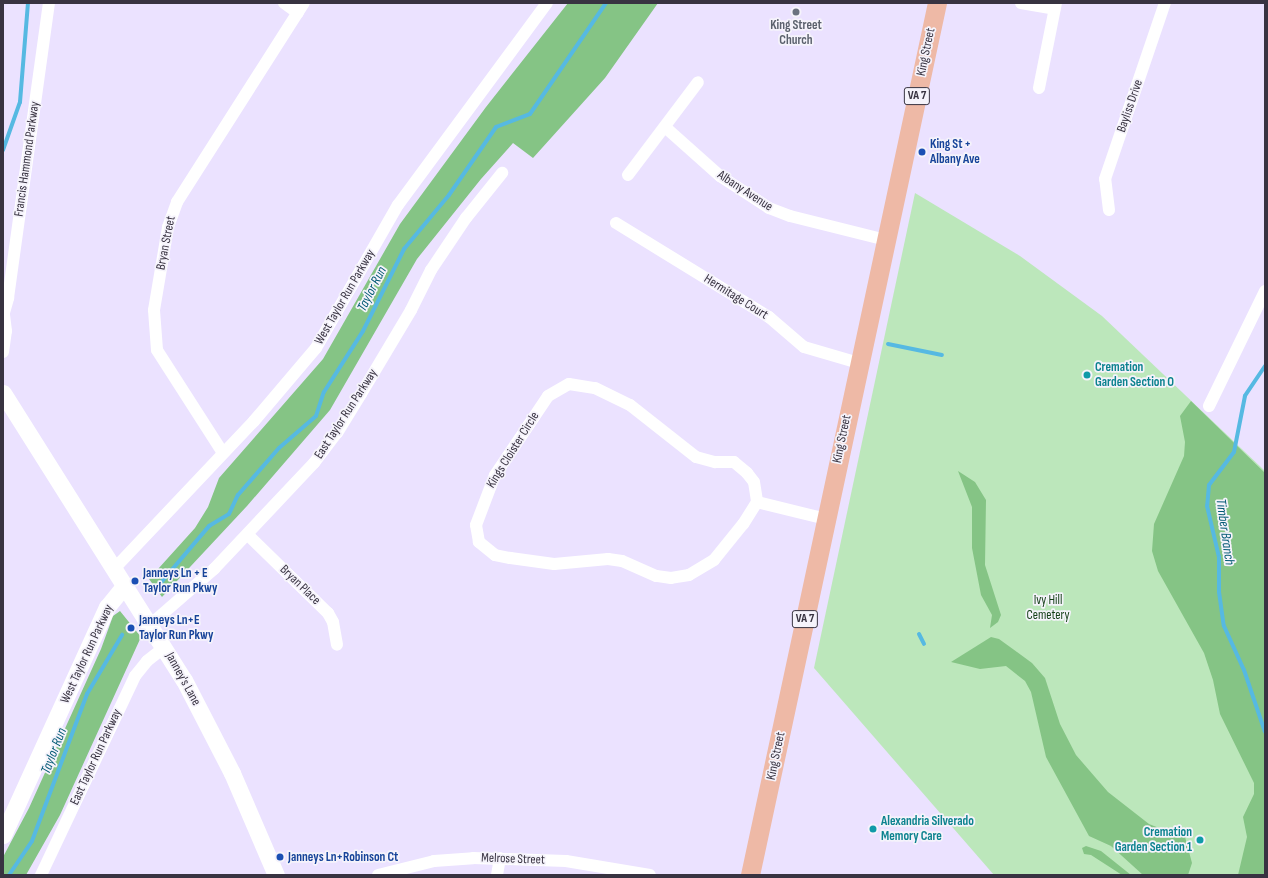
<!DOCTYPE html>
<html>
<head>
<meta charset="utf-8">
<style>
  body { margin:0 }
  #map { position:relative; width:1268px; height:878px; overflow:hidden; background:#ebe2ff; font-family:"Sofia Sans Condensed",sans-serif }
  div>[style] { position:absolute }
  .green>* { inset:0; background:#bce7bb }
  .forest>* { inset:0; background:#85c485 }
  .stream>* { height:4px; margin:-2px; padding:0 2px; transform-origin:2px; border-radius:2px; background:#56b9e2 }
  .street>* { height:12px; margin:-6px; padding:0 6px; transform-origin:6px; border-radius:6px; background:#fff }
  .secondary>* { height:17px; margin:-8.5px; padding:0 8.5px; transform-origin:8.5px; border-radius:8.5px; background:#fff }
  .primary>* { height:19px; margin:-9.5px; padding:0 9.5px; transform-origin:9.5px; border-radius:9.5px; background:#eeb9a6 }
  .dots>* { width:11px; height:11px; translate:-50% -50%; box-sizing:border-box; border:2px solid #f5f3fb; border-radius:50% }
  span { translate:-50% -50%; white-space:nowrap; text-align:center; line-height:1.15; -webkit-text-stroke:3.5px #f5f3fb; paint-order:stroke }
  .shield-label span { padding:1px 3px; background:#f5f3fb; border:1px solid; border-radius:3px; -webkit-text-stroke-width:0 }
  .shield-label { font-size:12px; color:#383341; font-weight:700 }
  .worship-label { font-size:13px; color:#5b616d; font-weight:700 }
  .street-label { font-size:13px; color:#383341 }
  .transit-label { font-size:13px; color:#164399; font-weight:700 }
  .left { translate:0 -50%; text-align:left }
  .culture-label { font-size:13px; color:#0d838f; font-weight:700 }
  .right { translate:-100% -50%; text-align:right }
  .park-label { font-size:13px; color:#154118 }
  .water-label { font-size:14px; color:#025974; font-style:italic }
  .frame { position:absolute; inset:0; border:4px solid #383341; pointer-events:none }
</style>
</head>
<body>
<div id="map">
  <div class="green">
    <i style="clip-path:polygon(915px 193px,1020px 256px,1102px 316px,1265px 471px,1265px 875px,994px 875px,814px 668px)"></i>
  </div>
  <div class="forest">
    <i style="clip-path:polygon(568px 3px,658px 3px,605px 78px,533px 158px,513px 143px,481px 179px,417px 259px,330px 410px,247px 506px,162px 597px,149px 579px,195px 528px,208px 507px,219px 478px,323px 359px,400px 224px,486px 107px)"></i>
    <i style="clip-path:polygon(1191px 401px,1265px 473px,1265px 875px,1238px 875px,1247px 837px,1243px 817px,1254px 794px,1254px 783px,1220px 714px,1213px 680px,1204px 653px,1158px 571px,1152px 551px,1154px 524px,1184px 456px,1185px 442px,1180px 416px)"></i>
    <i style="clip-path:polygon(958px 471px,975px 482px,986px 500px,985px 565px,1001px 615px,998px 622px,990px 628px,992px 615px,981px 595px,972px 548px,972px 507px)"></i>
    <i style="clip-path:polygon(120px 611px,141px 637px,60px 815px,26px 875px,3px 875px,3px 857px,29px 808px,101px 649px,113px 616px)"></i>
    <i style="clip-path:polygon(991px 637px,999px 639px,1032px 663px,1045px 678px,1060px 724px,1076px 755px,1108px 792px,1149px 824px,1164px 830px,1184px 833px,1192px 863px,1188px 875px,1143px 875px,1111px 846px,1089px 836px,1046px 757px,1031px 692px,1025px 681px,1006px 666px,980px 669px,951px 662px)"></i>
    <i style="clip-path:polygon(1086px 846px,1101px 851px,1131px 875px,1122px 875px,1091px 855px,1084px 854px,1082px 848px)"></i>
  </div>
  <div class="stream">
    <i style="left:3px;top:150px;width:51px;rotate:-70.5deg"></i>
    <i style="left:20px;top:102px;width:99px;rotate:-85.4deg"></i>
    <i style="left:888px;top:344px;width:55px;rotate:11.5deg"></i>
    <i style="left:1265px;top:366px;width:36px;rotate:124deg"></i>
    <i style="left:1245px;top:396px;width:57px;rotate:101.1deg"></i>
    <i style="left:1234px;top:452px;width:41px;rotate:127.1deg"></i>
    <i style="left:1209px;top:485px;width:21px;rotate:95deg"></i>
    <i style="left:1207px;top:506px;width:52px;rotate:76.8deg"></i>
    <i style="left:1219px;top:557px;width:35px;rotate:90deg"></i>
    <i style="left:1219px;top:592px;width:34px;rotate:82deg"></i>
    <i style="left:1224px;top:626px;width:48px;rotate:65.6deg"></i>
    <i style="left:1244px;top:670px;width:65px;rotate:71.3deg"></i>
    <i style="left:158px;top:586px;width:79px;rotate:-49.6deg"></i>
    <i style="left:209px;top:526px;width:23px;rotate:-31deg"></i>
    <i style="left:229px;top:514px;width:21px;rotate:-65deg"></i>
    <i style="left:238px;top:495px;width:62px;rotate:-48.9deg"></i>
    <i style="left:279px;top:448px;width:49px;rotate:-40.9deg"></i>
    <i style="left:316px;top:416px;width:25px;rotate:-72deg"></i>
    <i style="left:324px;top:392px;width:72px;rotate:-57.4deg"></i>
    <i style="left:363px;top:331px;width:92px;rotate:-63.4deg"></i>
    <i style="left:404px;top:249px;width:70px;rotate:-50.2deg"></i>
    <i style="left:449px;top:195px;width:83px;rotate:-55.3deg"></i>
    <i style="left:496px;top:127px;width:36px;rotate:-21deg"></i>
    <i style="left:530px;top:114px;width:135px;rotate:-55.6deg"></i>
    <i style="left:919px;top:634px;width:11px;rotate:63deg"></i>
    <i style="left:9px;top:875px;width:41px;rotate:-55.9deg"></i>
    <i style="left:32px;top:841px;width:157px;rotate:-69.5deg"></i>
    <i style="left:87px;top:694px;width:69px;rotate:-59.3deg"></i>
  </div>
  <div class="street">
    <i style="left:284px;top:3px;width:17px;rotate:36deg"></i>
    <i style="left:1021px;top:3px;width:34px;rotate:10deg"></i>
    <i style="left:1039px;top:88px;width:87px;rotate:-78.7deg"></i>
    <i style="left:665px;top:127px;width:74px;rotate:41.7deg"></i>
    <i style="left:720px;top:176px;width:59px;rotate:33.1deg"></i>
    <i style="left:769px;top:208px;width:22px;rotate:21deg"></i>
    <i style="left:790px;top:216px;width:99px;rotate:14deg"></i>
    <i style="left:628px;top:175px;width:116px;rotate:-53deg"></i>
    <i style="left:1109px;top:210px;width:31px;rotate:-97deg"></i>
    <i style="left:1105px;top:179px;width:186px;rotate:-71.2deg"></i>
    <i style="left:616px;top:223px;width:180px;rotate:31.6deg"></i>
    <i style="left:769px;top:317px;width:46px;rotate:40.6deg"></i>
    <i style="left:804px;top:347px;width:57px;rotate:16.2deg"></i>
    <i style="left:3px;top:316px;width:19px;rotate:-74deg"></i>
    <i style="left:8px;top:298px;width:298px;rotate:-82.1deg"></i>
    <i style="left:3px;top:352px;width:21px;rotate:-82deg"></i>
    <i style="left:6px;top:331px;width:16px;rotate:-97deg"></i>
    <i style="left:569px;top:384px;width:26px;rotate:9deg"></i>
    <i style="left:595px;top:388px;width:39px;rotate:26deg"></i>
    <i style="left:630px;top:405px;width:84px;rotate:38.2deg"></i>
    <i style="left:696px;top:457px;width:20px;rotate:15deg"></i>
    <i style="left:715px;top:462px;width:19px"></i>
    <i style="left:734px;top:462px;width:17px;rotate:40deg"></i>
    <i style="left:747px;top:473px;width:11px;rotate:52deg"></i>
    <i style="left:754px;top:482px;width:20px;rotate:81deg"></i>
    <i style="left:757px;top:502px;width:26px;rotate:122deg"></i>
    <i style="left:743px;top:524px;width:46px;rotate:128.9deg"></i>
    <i style="left:714px;top:560px;width:29px;rotate:149deg"></i>
    <i style="left:689px;top:575px;width:18px;rotate:171deg"></i>
    <i style="left:671px;top:578px;width:15px;rotate:-172deg"></i>
    <i style="left:656px;top:576px;width:37px;rotate:-156deg"></i>
    <i style="left:622px;top:561px;width:14px;rotate:-172deg"></i>
    <i style="left:608px;top:559px;width:54px;rotate:174.7deg"></i>
    <i style="left:554px;top:564px;width:44px;rotate:-172.2deg"></i>
    <i style="left:510px;top:558px;width:15px;rotate:-169deg"></i>
    <i style="left:495px;top:555px;width:21px;rotate:-141deg"></i>
    <i style="left:479px;top:542px;width:17px;rotate:-100deg"></i>
    <i style="left:476px;top:525px;width:53px;rotate:-69.2deg"></i>
    <i style="left:495px;top:475px;width:95px;rotate:-56.1deg"></i>
    <i style="left:548px;top:396px;width:24px;rotate:-30deg"></i>
    <i style="left:1209px;top:406px;width:128px;rotate:-64deg"></i>
    <i style="left:223px;top:453px;width:122px;rotate:-122.7deg"></i>
    <i style="left:157px;top:350px;width:40px;rotate:-94.3deg"></i>
    <i style="left:154px;top:310px;width:84px;rotate:-80.4deg"></i>
    <i style="left:168px;top:227px;width:27px;rotate:-70deg"></i>
    <i style="left:177px;top:202px;width:236px;rotate:-57.5deg"></i>
    <i style="left:757px;top:502px;width:71px;rotate:13.8deg"></i>
    <i style="left:248px;top:535px;width:112px;rotate:44.3deg"></i>
    <i style="left:328px;top:613px;width:10px;rotate:61deg"></i>
    <i style="left:333px;top:622px;width:23px;rotate:80deg"></i>
    <i style="left:114px;top:569px;width:204px;rotate:-46.6deg"></i>
    <i style="left:254px;top:421px;width:96px;rotate:-49.7deg"></i>
    <i style="left:316px;top:348px;width:165px;rotate:-60.2deg"></i>
    <i style="left:398px;top:205px;width:251px;rotate:-53.6deg"></i>
    <i style="left:151px;top:624px;width:84px;rotate:-41.1deg"></i>
    <i style="left:214px;top:569px;width:146px;rotate:-46.7deg"></i>
    <i style="left:314px;top:463px;width:38px;rotate:-53deg"></i>
    <i style="left:337px;top:433px;width:46px;rotate:-58.4deg"></i>
    <i style="left:361px;top:394px;width:98px;rotate:-59.2deg"></i>
    <i style="left:411px;top:310px;width:45px;rotate:-63.4deg"></i>
    <i style="left:431px;top:270px;width:63px;rotate:-56.1deg"></i>
    <i style="left:466px;top:218px;width:58px;rotate:-51.3deg"></i>
    <i style="left:41px;top:875px;width:220px;rotate:-64.7deg"></i>
    <i style="left:135px;top:676px;width:19px;rotate:-51deg"></i>
    <i style="left:147px;top:661px;width:23px;rotate:-38deg"></i>
    <i style="left:378px;top:875px;width:58px;rotate:-14deg"></i>
    <i style="left:434px;top:861px;width:39px;rotate:-4deg"></i>
    <i style="left:473px;top:858px;width:93px;rotate:1.8deg"></i>
    <i style="left:566px;top:861px;width:85px;rotate:9.5deg"></i>
    <i style="left:497px;top:875px;width:17px;rotate:-80deg"></i>
  </div>
  <div class="secondary">
    <i style="left:3px;top:393px;width:339px;rotate:57.8deg"></i>
    <i style="left:184px;top:680px;width:105px;rotate:62.7deg"></i>
    <i style="left:232px;top:773px;width:111px;rotate:66.7deg"></i>
    <i style="left:3px;top:835px;width:251px;rotate:-65.5deg"></i>
    <i style="left:107px;top:607px;width:28px;rotate:-51deg"></i>
  </div>
  <div class="primary">
    <i style="left:750px;top:875px;width:892px;rotate:-77.9deg"></i>
  </div>
  <div class="dots">
    <i style="left:796px;top:12px;background:#6b7280"></i>
    <i style="left:922px;top:152px;background:#1a4fb4"></i>
    <i style="left:1087px;top:375px;background:#0f9aa8"></i>
    <i style="left:135px;top:581px;background:#1a4fb4"></i>
    <i style="left:131px;top:628px;background:#1a4fb4"></i>
    <i style="left:873px;top:829px;background:#0f9aa8"></i>
    <i style="left:1200px;top:840px;background:#0f9aa8"></i>
    <i style="left:280px;top:857px;background:#1a4fb4"></i>
  </div>
  <div class="shield-label">
    <span style="left:917px;top:96px">VA 7</span>
    <span style="left:805px;top:619px">VA 7</span>
  </div>
  <div class="worship-label">
    <span style="left:796px;top:33px">King Street<br>Church</span>
  </div>
  <div class="street-label">
    <span style="left:926px;top:52px;rotate:-78deg">King Street</span>
    <span style="left:1130px;top:106px;rotate:-71deg">Bayliss Drive</span>
    <span style="left:27px;top:159px;rotate:-82deg">Francis Hammond Parkway</span>
    <span style="left:745px;top:191px;rotate:33deg">Albany Avenue</span>
    <span style="left:166px;top:243px;rotate:-79deg">Bryan Street</span>
    <span style="left:345px;top:297px;rotate:-60deg">West Taylor Run Parkway</span>
    <span style="left:736px;top:297px;rotate:32deg">Hermitage Court</span>
    <span style="left:346px;top:414px;rotate:-57deg">East Taylor Run Parkway</span>
    <span style="left:842px;top:439px;rotate:-78deg">King Street</span>
    <span style="left:513px;top:450px;rotate:-58deg">Kings Cloister Circle</span>
    <span style="left:300px;top:585px;rotate:44deg">Bryan Place</span>
    <span style="left:87px;top:654px;rotate:-65deg">West Taylor Run Parkway</span>
    <span style="left:183px;top:679px;rotate:61deg">Janney's Lane</span>
    <span style="left:776px;top:756px;rotate:-78deg">King Street</span>
    <span style="left:96px;top:757px;rotate:-65deg">East Taylor Run Parkway</span>
    <span style="left:513px;top:859px;rotate:2deg">Melrose Street</span>
  </div>
  <div class="transit-label">
    <span class="left" style="left:930px;top:152px">King St +<br>Albany Ave</span>
    <span class="left" style="left:143px;top:581px">Janneys Ln + E<br>Taylor Run Pkwy</span>
    <span class="left" style="left:139px;top:628px">Janneys Ln+E<br>Taylor Run Pkwy</span>
    <span class="left" style="left:288px;top:857px">Janneys Ln+Robinson Ct</span>
  </div>
  <div class="culture-label">
    <span class="left" style="left:1095px;top:375px">Cremation<br>Garden Section O</span>
    <span class="left" style="left:881px;top:829px">Alexandria Silverado<br>Memory Care</span>
    <span class="right" style="left:1192px;top:840px">Cremation<br>Garden Section 1</span>
  </div>
  <div class="park-label">
    <span style="left:1048px;top:608px">Ivy Hill<br>Cemetery</span>
  </div>
  <div class="water-label">
    <span style="left:372px;top:289px;rotate:-63deg">Taylor Run</span>
    <span style="left:1225px;top:532px;rotate:82deg">Timber Branch</span>
    <span style="left:54px;top:751px;rotate:-69deg">Taylor Run</span>
  </div>
  <div class="frame"></div>
</div>
</body>
</html>
